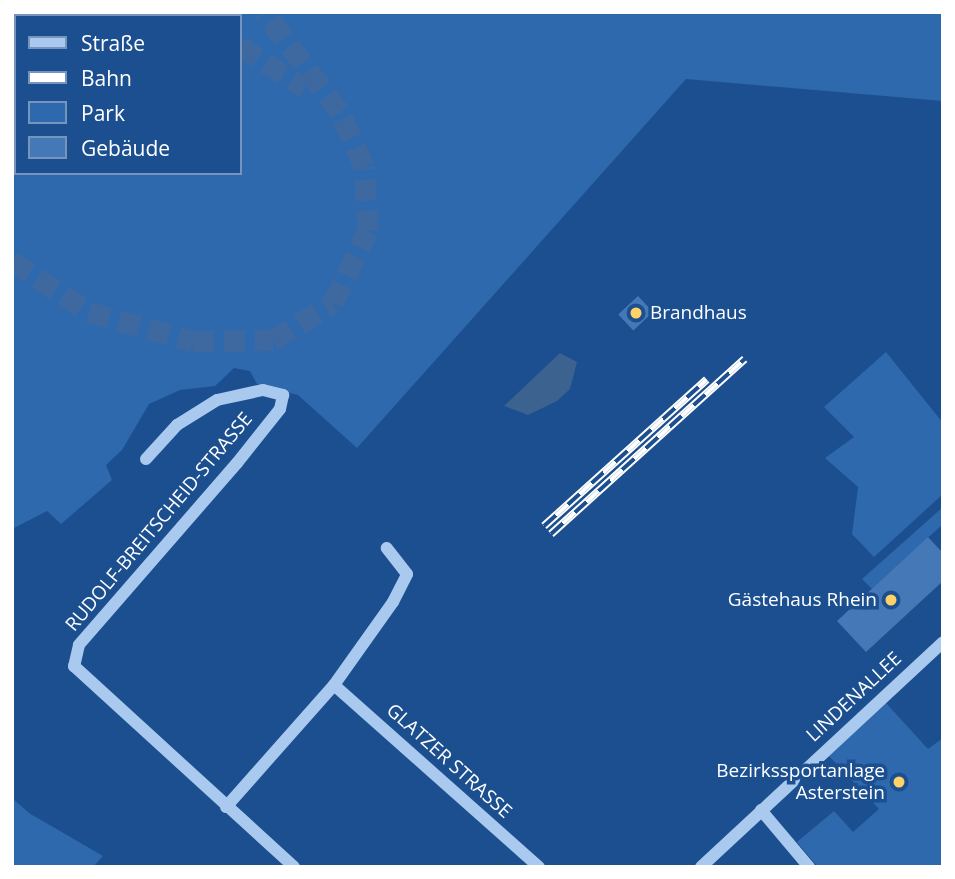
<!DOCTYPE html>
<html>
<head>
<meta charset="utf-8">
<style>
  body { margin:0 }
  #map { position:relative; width:955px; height:879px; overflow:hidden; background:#1b4f8f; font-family:"Open Sans",sans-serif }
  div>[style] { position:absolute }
  .green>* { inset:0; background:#2e69ad }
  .water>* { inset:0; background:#3c6290 }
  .building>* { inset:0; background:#4478b7; transform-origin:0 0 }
  .highway-tunnel>* { height:21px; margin-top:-10.5px; transform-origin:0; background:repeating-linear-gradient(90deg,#3d69a0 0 21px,transparent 0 31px) }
  .minor>* { height:12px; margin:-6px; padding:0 6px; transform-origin:6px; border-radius:6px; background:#a9c9ee }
  .highway>* { height:21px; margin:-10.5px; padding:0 10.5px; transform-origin:10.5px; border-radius:10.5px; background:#fff }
  .rail>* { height:8px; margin-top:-4px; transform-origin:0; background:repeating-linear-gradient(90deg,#1b4f8f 0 16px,#fff 0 32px); box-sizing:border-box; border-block:2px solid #fff }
  .dots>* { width:19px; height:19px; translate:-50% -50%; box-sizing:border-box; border:4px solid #1b4f8f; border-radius:50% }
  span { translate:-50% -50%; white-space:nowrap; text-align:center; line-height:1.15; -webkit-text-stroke:7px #1b4f8f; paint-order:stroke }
  .poi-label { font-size:19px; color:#fff }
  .left { translate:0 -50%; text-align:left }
  .right { translate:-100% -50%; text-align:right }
  .street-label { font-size:19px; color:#fff }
  .frame { position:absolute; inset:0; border:14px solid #fff; pointer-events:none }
  .legend { position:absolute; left:14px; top:14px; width:228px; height:161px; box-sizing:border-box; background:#1b4f8f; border:2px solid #7695bc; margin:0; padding:9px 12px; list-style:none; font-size:21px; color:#fff }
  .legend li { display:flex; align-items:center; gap:14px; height:35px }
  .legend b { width:35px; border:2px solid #7695bc }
</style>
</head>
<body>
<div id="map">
  <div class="green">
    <i style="clip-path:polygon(185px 12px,943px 12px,943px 101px,686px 79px,357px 448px,298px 395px,257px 384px,250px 371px,234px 368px,215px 386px,180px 390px,149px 404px,122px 450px,106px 465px,112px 480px,61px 524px,47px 511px,12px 529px,12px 164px,16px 173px,240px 173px,240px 16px,181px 16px)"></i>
    <i style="clip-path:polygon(886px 352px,943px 423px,943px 494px,874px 557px,852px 534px,858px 487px,825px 458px,854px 437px,824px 407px)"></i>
    <i style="clip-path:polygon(943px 507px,943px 524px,872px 589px,862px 579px)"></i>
    <i style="clip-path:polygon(886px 703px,928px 749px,943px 738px,943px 867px,818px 867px,797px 842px,834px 811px,853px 832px,879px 809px,829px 756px)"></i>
    <i style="clip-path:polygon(12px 798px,29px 813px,103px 856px,93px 867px,12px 867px)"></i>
  </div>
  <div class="water">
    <i style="clip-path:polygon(560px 353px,577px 362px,570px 389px,557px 401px,528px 415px,504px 406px)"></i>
  </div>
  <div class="building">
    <i style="left:638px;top:296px;width:22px;height:27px;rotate:47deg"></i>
    <i style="clip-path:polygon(928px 537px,943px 553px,943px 581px,866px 652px,837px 621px)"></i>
  </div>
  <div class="highway-tunnel">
    <i style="left:240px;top:46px;width:77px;rotate:32.9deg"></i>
    <i style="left:12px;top:261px;width:92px;rotate:33.5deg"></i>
    <i style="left:89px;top:312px;width:108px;rotate:15.6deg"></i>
    <i style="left:193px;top:341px;width:80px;rotate:-0.7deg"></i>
    <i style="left:273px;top:340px;width:70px;rotate:-31.7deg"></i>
    <i style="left:333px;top:303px;width:80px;rotate:-64.1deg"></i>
    <i style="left:368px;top:231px;width:65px;rotate:-93.5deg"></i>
    <i style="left:364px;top:166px;width:59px;rotate:-114deg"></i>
    <i style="left:340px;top:112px;width:126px;rotate:-127.2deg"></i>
  </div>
  <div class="minor">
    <i style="left:146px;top:459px;width:46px;rotate:-47.6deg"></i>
    <i style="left:177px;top:425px;width:47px;rotate:-32deg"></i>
    <i style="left:217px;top:400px;width:47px;rotate:-12.3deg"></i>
    <i style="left:263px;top:390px;width:21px;rotate:14deg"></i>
    <i style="left:283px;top:395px;width:14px;rotate:102deg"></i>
    <i style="left:280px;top:409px;width:69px;rotate:128.5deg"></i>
    <i style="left:237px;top:463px;width:241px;rotate:131deg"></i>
    <i style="left:79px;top:645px;width:22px;rotate:103deg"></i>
    <i style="left:74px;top:666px;width:298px;rotate:42.4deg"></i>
    <i style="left:334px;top:685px;width:274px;rotate:41.6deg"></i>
    <i style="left:226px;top:807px;width:163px;rotate:-48.5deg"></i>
    <i style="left:334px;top:685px;width:102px;rotate:-54.6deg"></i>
    <i style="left:393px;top:602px;width:31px;rotate:-63deg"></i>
    <i style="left:407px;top:574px;width:33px;rotate:-128deg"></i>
    <i style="left:761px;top:810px;width:75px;rotate:49.9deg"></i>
    <i style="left:701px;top:867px;width:330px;rotate:-42.9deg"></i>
  </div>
  <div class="highway">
    <i style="left:114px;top:16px;width:6px;rotate:-45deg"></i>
    <i style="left:138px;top:16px;width:5px;rotate:-53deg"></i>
    <i style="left:158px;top:16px;width:6px;rotate:-45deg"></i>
    <i style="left:12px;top:106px;width:5px;rotate:-37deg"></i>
    <i style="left:12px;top:144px;width:5px;rotate:-37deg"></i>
  </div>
  <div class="rail">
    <i style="left:59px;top:16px;width:6px;rotate:-39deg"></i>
    <i style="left:78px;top:16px;width:6px;rotate:-45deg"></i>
    <i style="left:12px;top:52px;width:5px;rotate:-37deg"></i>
    <i style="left:12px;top:65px;width:4px;rotate:-27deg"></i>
    <i style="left:544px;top:526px;width:219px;rotate:-42deg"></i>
    <i style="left:551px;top:534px;width:261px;rotate:-42.1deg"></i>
  </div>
  <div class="dots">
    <i style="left:636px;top:313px;background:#ffd166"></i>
    <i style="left:891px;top:600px;background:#ffd166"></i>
    <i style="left:899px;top:782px;background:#ffd166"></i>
  </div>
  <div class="poi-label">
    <span class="left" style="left:650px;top:313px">Brandhaus</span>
    <span class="right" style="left:877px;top:600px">Gästehaus Rhein</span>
    <span class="right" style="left:885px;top:782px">Bezirkssportanlage<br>Asterstein</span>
  </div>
  <div class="street-label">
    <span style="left:159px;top:522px;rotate:-50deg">RUDOLF-BREITSCHEID-STRASSE</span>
    <span style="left:854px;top:697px;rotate:-43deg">LINDENALLEE</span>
    <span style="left:449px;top:761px;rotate:42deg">GLATZER STRASSE</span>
  </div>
  <div class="frame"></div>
  <ul class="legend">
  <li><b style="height:9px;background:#a9c9ee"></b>Straße</li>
  <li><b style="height:9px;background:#fff"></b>Bahn</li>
  <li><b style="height:19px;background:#2e69ad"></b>Park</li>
  <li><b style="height:19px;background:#4478b7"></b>Gebäude</li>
  </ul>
</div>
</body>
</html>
